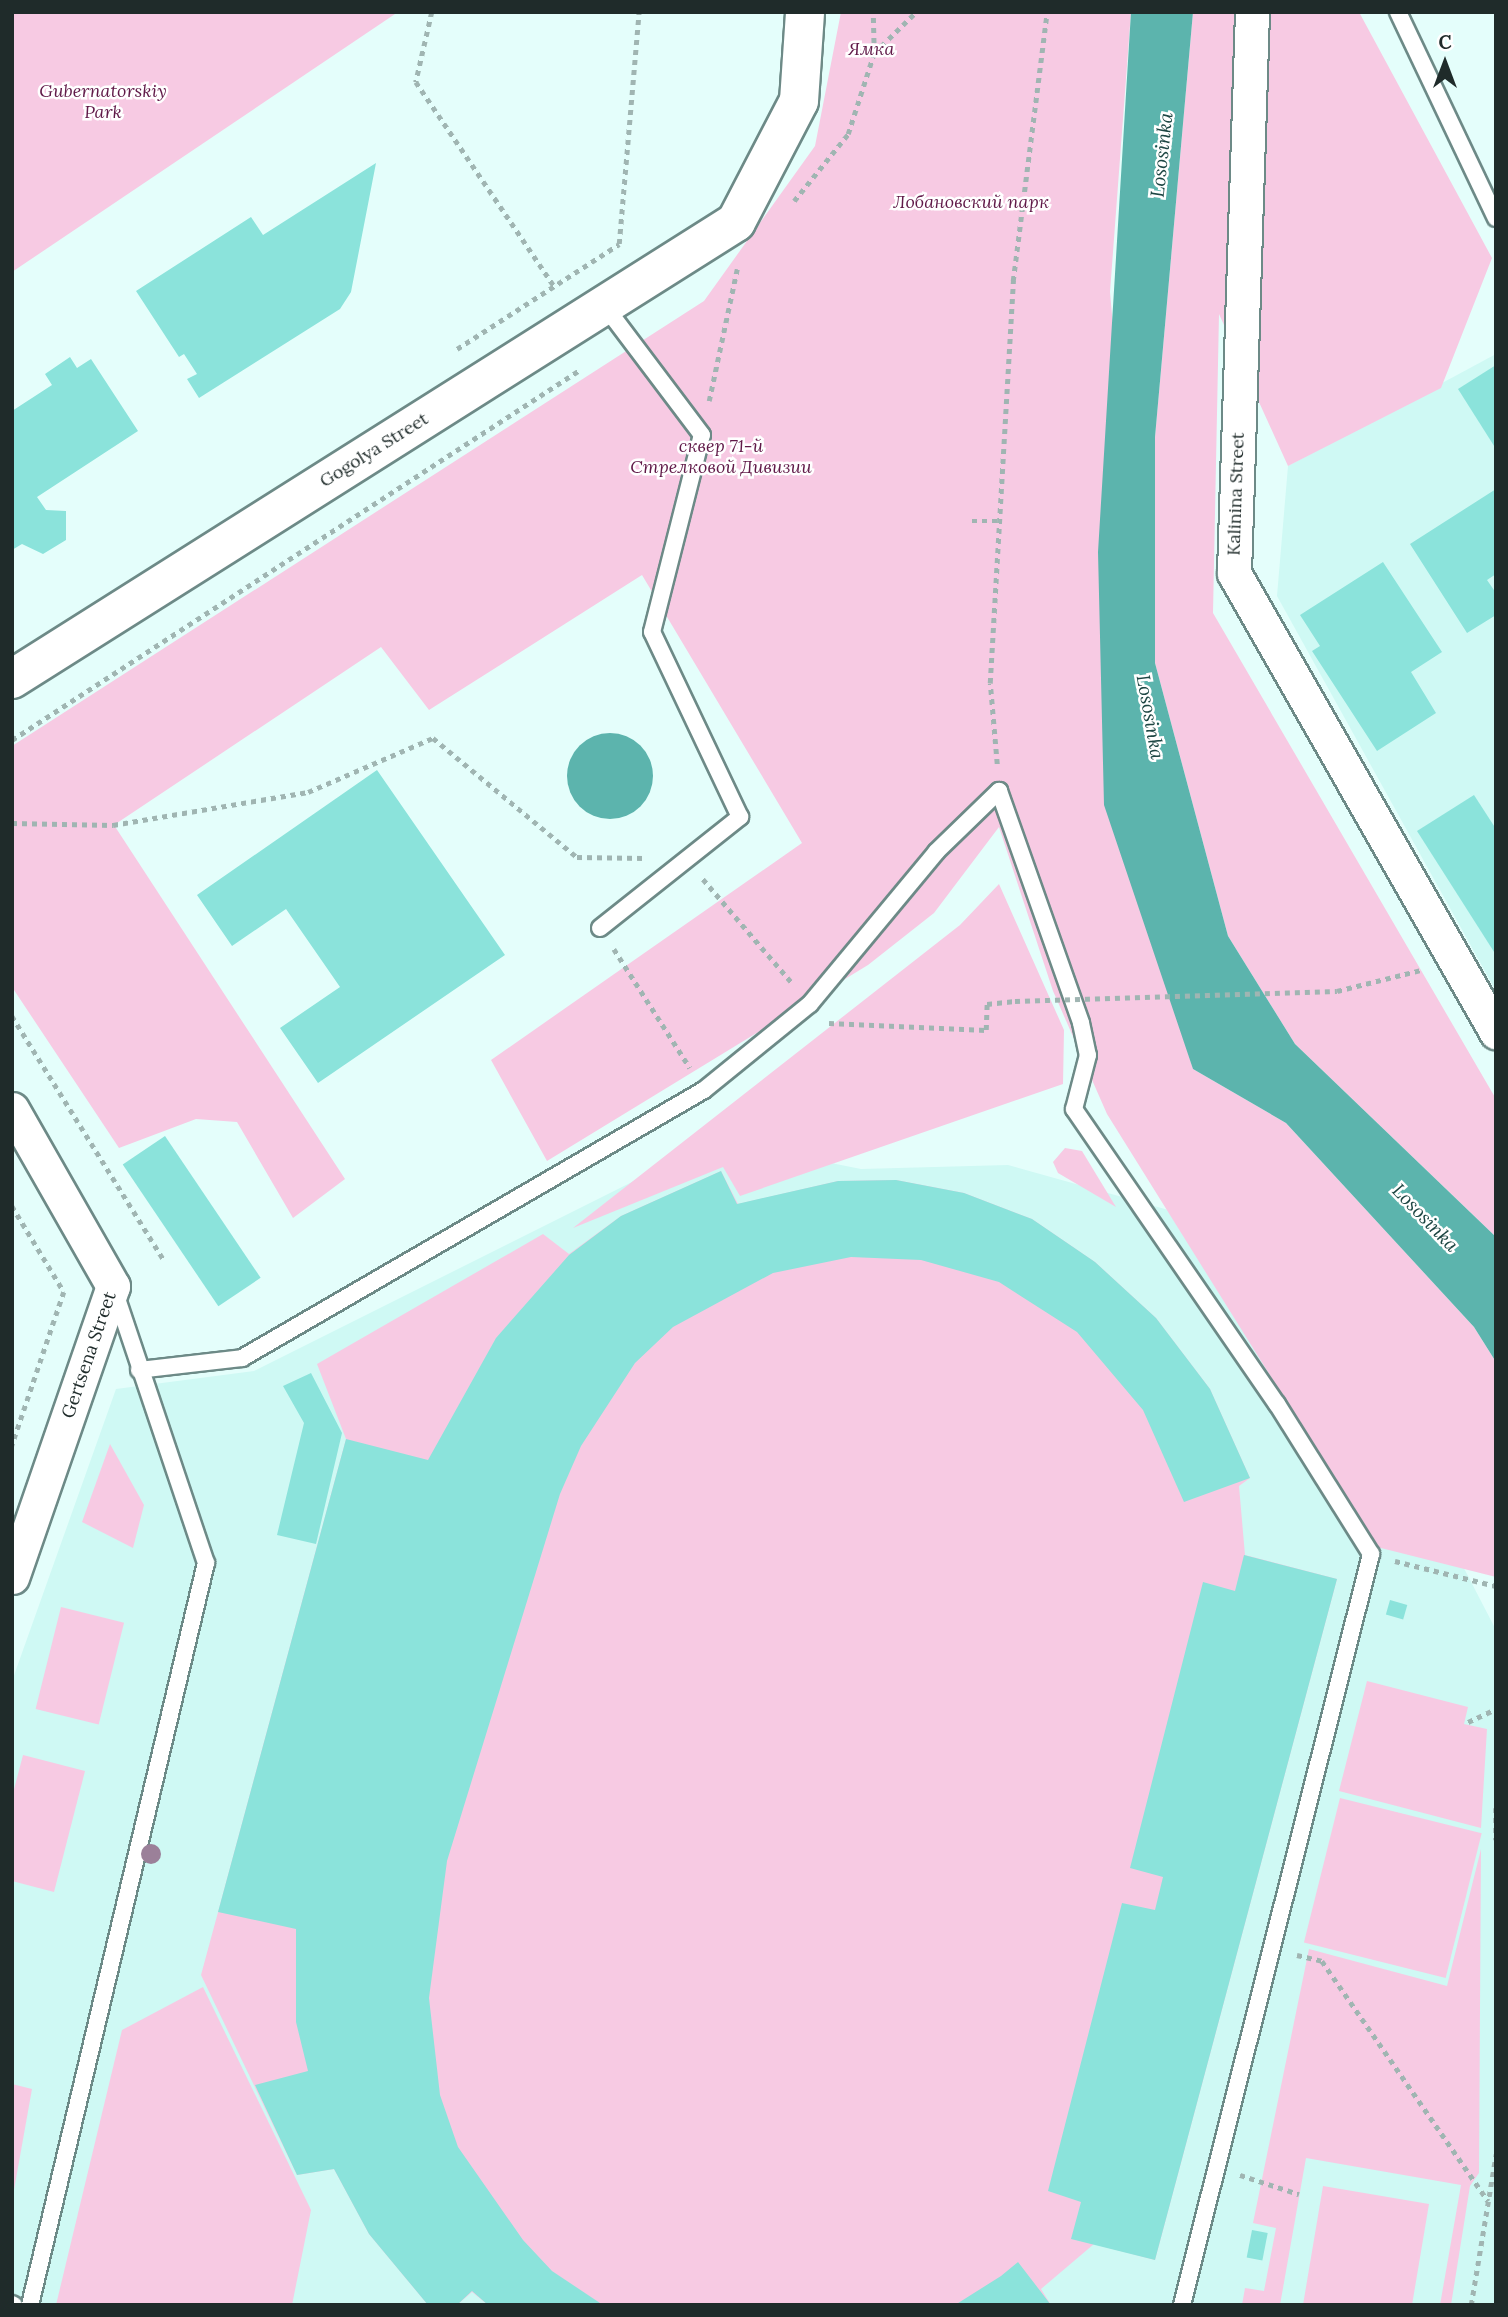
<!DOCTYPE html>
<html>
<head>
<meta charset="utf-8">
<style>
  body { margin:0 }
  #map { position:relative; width:1508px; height:2317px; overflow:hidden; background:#e4fefb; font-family:Lora,serif }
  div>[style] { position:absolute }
  .built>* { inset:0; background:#cff9f4 }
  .green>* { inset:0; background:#f7cae3; transform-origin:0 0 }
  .water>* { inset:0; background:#5cb4ad }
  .round { border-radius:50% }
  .building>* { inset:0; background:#8be3db; transform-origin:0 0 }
  .path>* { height:4.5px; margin-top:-2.25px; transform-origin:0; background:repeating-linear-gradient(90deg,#a0b5b2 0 5px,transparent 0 10px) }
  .roads { filter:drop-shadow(2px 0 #6d8a87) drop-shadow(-2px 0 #6d8a87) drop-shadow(0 2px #6d8a87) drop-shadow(0 -2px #6d8a87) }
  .service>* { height:16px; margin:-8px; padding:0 8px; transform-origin:8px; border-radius:8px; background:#fff }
  .minor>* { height:33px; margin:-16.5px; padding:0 16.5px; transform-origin:16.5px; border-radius:16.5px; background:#fff }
  .secondary>* { height:38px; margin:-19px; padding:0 19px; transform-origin:19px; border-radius:19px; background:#fff }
  .path-bridge>* { height:4.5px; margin-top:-2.25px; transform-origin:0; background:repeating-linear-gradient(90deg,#a0b5b2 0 5px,transparent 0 10px) }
  .trees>* { width:20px; height:20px; margin:-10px; border-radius:50%; background:#9b8099 }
  span { translate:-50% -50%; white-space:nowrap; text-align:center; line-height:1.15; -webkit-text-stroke:5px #fff; paint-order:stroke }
  .park-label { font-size:18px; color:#601948; font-style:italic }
  .street-label { font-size:18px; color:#1f2b2a }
  .water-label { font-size:19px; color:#1d4643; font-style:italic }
  .frame { position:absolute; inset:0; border:14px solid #1f2b2a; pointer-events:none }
  .north { position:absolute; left:1410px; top:28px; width:70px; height:70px; -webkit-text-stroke:5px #fff; paint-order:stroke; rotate:0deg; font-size:19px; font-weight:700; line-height:28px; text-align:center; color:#1f2b2a }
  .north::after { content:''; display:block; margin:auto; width:24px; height:32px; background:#1f2b2a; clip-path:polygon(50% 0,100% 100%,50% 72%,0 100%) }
</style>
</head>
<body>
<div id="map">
  <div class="built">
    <i style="clip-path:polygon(1496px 354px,1496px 991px,1277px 596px,1288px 466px)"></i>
    <i style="clip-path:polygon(716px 1140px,861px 1169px,1008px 1165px,1297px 1246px,1496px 1630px,1496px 2305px,12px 2305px,12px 1681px,116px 1389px,254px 1371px)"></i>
  </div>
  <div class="green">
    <i style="clip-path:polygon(12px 12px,398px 12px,12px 272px)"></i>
    <i style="clip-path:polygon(841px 12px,1131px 12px,1110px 292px,1171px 998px,1193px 1069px,1286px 1123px,1474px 1327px,1496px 1362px,1496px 1577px,1377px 1547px,1107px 1114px,1053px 991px,999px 827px,934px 913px,868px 965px,547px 1161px,491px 1060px,802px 843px,642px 575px,429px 710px,381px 647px,114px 825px,345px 1179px,293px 1218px,237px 1122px,196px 1119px,119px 1148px,12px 987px,12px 746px,704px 301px,815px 146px)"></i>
    <i style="clip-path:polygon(1193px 12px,1359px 12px,1492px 258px,1441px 388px,1288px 466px,1219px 314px,1213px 613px,1496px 1099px,1496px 1237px,1295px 1044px,1228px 936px,1155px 663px,1155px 437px)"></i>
    <i style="clip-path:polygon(999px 884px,1064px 1030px,1063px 1084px,740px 1196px,723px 1167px,573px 1228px,960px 925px)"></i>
    <i style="clip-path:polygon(1065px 1148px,1082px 1151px,1116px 1207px,1058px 1173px,1053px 1162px)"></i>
    <i style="clip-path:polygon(721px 1171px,738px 1204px,838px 1181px,896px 1180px,964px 1193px,1032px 1219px,1095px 1262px,1156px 1318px,1210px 1389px,1250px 1478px,1239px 1486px,1245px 1555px,1337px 1579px,1155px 2260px,1094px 2244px,1041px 2289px,1051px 2305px,488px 2305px,472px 2292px,457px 2305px,428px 2305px,369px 2234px,334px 2169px,297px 2175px,201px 1975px,346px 1439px,317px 1364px,543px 1234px,569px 1254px,621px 1216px)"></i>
    <i style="clip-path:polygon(110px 1444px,144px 1505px,133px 1548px,82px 1522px)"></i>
    <i style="left:61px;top:1607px;width:65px;height:105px;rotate:14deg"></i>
    <i style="clip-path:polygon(1367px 1681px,1468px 1707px,1464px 1724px,1487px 1729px,1481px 1828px,1339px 1791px)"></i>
    <i style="clip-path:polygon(23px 1755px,85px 1771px,54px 1892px,12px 1881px,12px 1797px)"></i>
    <i style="left:1340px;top:1798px;width:146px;height:149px;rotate:14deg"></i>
    <i style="clip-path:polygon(1481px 1849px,1479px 2173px,1470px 2186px,1451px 2305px,1440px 2305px,1461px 2185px,1306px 2158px,1280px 2305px,1242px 2305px,1245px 2288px,1264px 2291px,1276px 2228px,1253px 2223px,1309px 1949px,1447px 1986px)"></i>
    <i style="clip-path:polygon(203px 1987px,311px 2210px,292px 2305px,56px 2305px,122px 2030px)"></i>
    <i style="clip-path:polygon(12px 2084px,32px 2089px,12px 2201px)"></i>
    <i style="clip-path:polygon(1323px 2186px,1429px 2204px,1412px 2305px,1303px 2305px)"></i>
  </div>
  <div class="water">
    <i style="clip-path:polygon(1131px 12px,1193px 12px,1155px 437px,1155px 663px,1228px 936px,1295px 1044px,1496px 1237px,1496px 1362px,1474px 1327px,1286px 1123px,1193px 1069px,1104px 805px,1098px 552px)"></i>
    <i class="round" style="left:567px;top:733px;width:86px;height:86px"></i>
  </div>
  <div class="building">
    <i style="clip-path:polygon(376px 163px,351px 292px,340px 309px,199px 398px,187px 379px,197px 374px,184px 354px,179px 357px,136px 291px,251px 217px,263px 235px)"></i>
    <i style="clip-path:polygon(70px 357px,77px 368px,91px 359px,138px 431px,37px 497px,46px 510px,66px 511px,66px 540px,43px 554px,22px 544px,12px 550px,12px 411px,52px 385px,45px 374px)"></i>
    <i style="clip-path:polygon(1496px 365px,1496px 449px,1458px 389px)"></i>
    <i style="clip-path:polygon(1496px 489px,1496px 574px,1487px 580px,1496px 593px,1496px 615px,1467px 633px,1410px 544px)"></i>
    <i style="clip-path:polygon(1383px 562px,1442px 652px,1411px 672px,1436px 713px,1377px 751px,1312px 651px,1320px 646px,1300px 615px)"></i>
    <i style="clip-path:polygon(377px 770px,505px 955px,318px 1083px,280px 1028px,340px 987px,286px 909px,232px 946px,197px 895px)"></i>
    <i style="clip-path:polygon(1474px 795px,1496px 829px,1496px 955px,1417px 831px)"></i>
    <i style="left:165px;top:1136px;width:171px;height:51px;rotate:56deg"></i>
    <i style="clip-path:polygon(721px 1171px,737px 1204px,838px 1181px,896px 1180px,964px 1193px,1032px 1219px,1095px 1262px,1156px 1318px,1210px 1389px,1250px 1478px,1184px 1502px,1143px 1410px,1077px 1332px,999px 1282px,921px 1260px,851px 1257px,773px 1273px,673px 1327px,635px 1363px,581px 1446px,560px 1494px,447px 1861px,429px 1998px,440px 2095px,458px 2147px,523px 2240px,552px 2271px,603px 2305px,488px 2305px,472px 2291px,457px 2305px,428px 2305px,369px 2234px,334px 2169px,297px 2175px,255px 2085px,308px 2071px,296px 2022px,296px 1929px,218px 1912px,346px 1439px,428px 1460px,496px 1338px,569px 1255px,621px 1216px)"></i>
    <i style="clip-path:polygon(311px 1373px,342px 1433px,316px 1544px,277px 1535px,304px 1423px,283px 1386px)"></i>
    <i style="clip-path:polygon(1244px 1555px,1337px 1579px,1155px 2260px,1071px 2239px,1081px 2202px,1048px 2191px,1122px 1903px,1155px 1910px,1163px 1877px,1130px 1868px,1203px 1582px,1235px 1591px)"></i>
    <i style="left:1390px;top:1600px;width:18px;height:15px;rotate:16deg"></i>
    <i style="left:1252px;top:2230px;width:16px;height:28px;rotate:11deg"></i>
    <i style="clip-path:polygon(1018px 2262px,1051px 2305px,955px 2305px,1001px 2276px)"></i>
  </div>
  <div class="path">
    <i style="left:432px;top:12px;width:72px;rotate:102.9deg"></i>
    <i style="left:416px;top:82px;width:246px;rotate:55.9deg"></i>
    <i style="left:874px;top:53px;width:59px;rotate:-44.3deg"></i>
    <i style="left:794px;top:201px;width:86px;rotate:-51.1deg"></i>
    <i style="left:848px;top:134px;width:85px;rotate:-72.2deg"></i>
    <i style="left:874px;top:53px;width:41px;rotate:-91.4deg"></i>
    <i style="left:457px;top:349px;width:193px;rotate:-32.9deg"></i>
    <i style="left:619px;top:244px;width:233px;rotate:-85.1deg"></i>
    <i style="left:709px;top:401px;width:135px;rotate:-78deg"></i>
    <i style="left:972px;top:521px;width:27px"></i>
    <i style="left:12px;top:740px;width:676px;rotate:-33.1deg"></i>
    <i style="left:997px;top:764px;width:81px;rotate:-94.9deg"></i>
    <i style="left:990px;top:683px;width:403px;rotate:-86.7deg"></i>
    <i style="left:1013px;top:281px;width:271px;rotate:-82.8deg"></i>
    <i style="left:12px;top:823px;width:101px;rotate:1.1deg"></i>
    <i style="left:113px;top:825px;width:198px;rotate:-9.6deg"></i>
    <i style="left:308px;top:792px;width:136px;rotate:-23.4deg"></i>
    <i style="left:433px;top:738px;width:187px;rotate:39.6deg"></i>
    <i style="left:577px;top:857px;width:67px;rotate:0.9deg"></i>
    <i style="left:703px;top:879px;width:138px;rotate:49.4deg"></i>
    <i style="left:614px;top:949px;width:141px;rotate:57.4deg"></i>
    <i style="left:1337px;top:991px;width:87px;rotate:-14deg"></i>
    <i style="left:12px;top:1016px;width:287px;rotate:58.1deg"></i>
    <i style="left:829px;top:1023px;width:157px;rotate:2.6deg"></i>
    <i style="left:986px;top:1030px;width:26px;rotate:-88deg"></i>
    <i style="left:987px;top:1004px;width:28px;rotate:-6deg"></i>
    <i style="left:12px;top:1206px;width:100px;rotate:58.8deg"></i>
    <i style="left:64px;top:1292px;width:163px;rotate:108.7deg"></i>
    <i style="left:1395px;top:1561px;width:104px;rotate:13.9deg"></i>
    <i style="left:1468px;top:1722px;width:31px;rotate:-25deg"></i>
    <i style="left:1496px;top:1808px;width:32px;rotate:90deg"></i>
    <i style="left:1297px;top:1955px;width:26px;rotate:13deg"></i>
    <i style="left:1322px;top:1961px;width:292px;rotate:55.3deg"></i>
    <i style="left:1240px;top:2175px;width:62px;rotate:17.9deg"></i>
    <i style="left:59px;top:2305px;width:40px"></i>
    <i style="left:1471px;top:2305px;width:153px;rotate:-80.6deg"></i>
  </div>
  <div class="roads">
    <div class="service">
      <i style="left:1398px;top:12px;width:228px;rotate:64.6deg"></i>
      <i style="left:600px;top:928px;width:179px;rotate:-38.4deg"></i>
      <i style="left:740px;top:817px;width:205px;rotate:-115.4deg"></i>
      <i style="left:652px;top:632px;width:203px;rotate:-75.8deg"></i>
      <i style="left:702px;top:435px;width:163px;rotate:-127deg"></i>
      <i style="left:139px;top:1370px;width:104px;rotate:-6.6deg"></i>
      <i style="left:242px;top:1358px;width:534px;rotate:-30.12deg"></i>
      <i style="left:704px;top:1090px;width:136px;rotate:-39.1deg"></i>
      <i style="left:810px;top:1004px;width:197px;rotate:-50.3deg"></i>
      <i style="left:936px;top:852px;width:88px;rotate:-44.1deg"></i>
      <i style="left:999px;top:791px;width:246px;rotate:70.5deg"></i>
      <i style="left:1081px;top:1023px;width:33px;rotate:78deg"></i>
      <i style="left:1088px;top:1055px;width:56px;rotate:104.5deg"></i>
      <i style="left:1074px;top:1109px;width:358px;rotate:55.5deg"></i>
      <i style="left:1277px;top:1404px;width:177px;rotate:57.9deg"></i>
      <i style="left:1371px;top:1554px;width:774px;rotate:104.13deg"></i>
      <i style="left:12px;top:2304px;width:2px;rotate:27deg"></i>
      <i style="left:30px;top:2305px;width:763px;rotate:-76.66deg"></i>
      <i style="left:206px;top:1563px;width:285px;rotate:-108.6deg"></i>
    </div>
    <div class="minor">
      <i style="left:1252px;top:12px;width:561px;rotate:91.84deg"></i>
      <i style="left:1234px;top:573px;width:529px;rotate:60.28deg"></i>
      <i style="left:12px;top:1109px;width:204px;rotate:60.3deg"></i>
      <i style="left:113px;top:1286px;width:308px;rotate:109.1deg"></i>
    </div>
    <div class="secondary">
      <i style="left:12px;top:679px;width:856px;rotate:-32.26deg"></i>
      <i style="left:736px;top:222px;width:136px;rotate:-62.5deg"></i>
      <i style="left:799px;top:101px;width:89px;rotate:-86.1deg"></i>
    </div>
  </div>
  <div class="path-bridge">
    <i style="left:1015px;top:1001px;width:322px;rotate:-1.8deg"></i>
  </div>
  <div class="trees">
    <i style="left:151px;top:1854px"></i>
  </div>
  <div class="park-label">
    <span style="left:871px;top:49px">Ямка</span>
    <span style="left:103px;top:102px">Gubernatorskiy<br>Park</span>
    <span style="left:971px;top:202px">Лобановский парк</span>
    <span style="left:721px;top:457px">сквер 71-й<br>Стрелковой Дивизии</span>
  </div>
  <div class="street-label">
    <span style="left:374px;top:450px;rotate:-32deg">Gogolya Street</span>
    <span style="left:1236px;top:494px;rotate:-88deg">Kalinina Street</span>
    <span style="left:89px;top:1355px;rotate:-71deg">Gertsena Street</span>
  </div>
  <div class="water-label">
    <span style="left:1162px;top:155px;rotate:-84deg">Lososinka</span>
    <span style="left:1150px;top:717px;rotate:80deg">Lososinka</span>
    <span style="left:1425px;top:1218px;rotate:46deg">Lososinka</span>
  </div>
  <div class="frame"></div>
  <div class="north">С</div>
</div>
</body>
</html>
